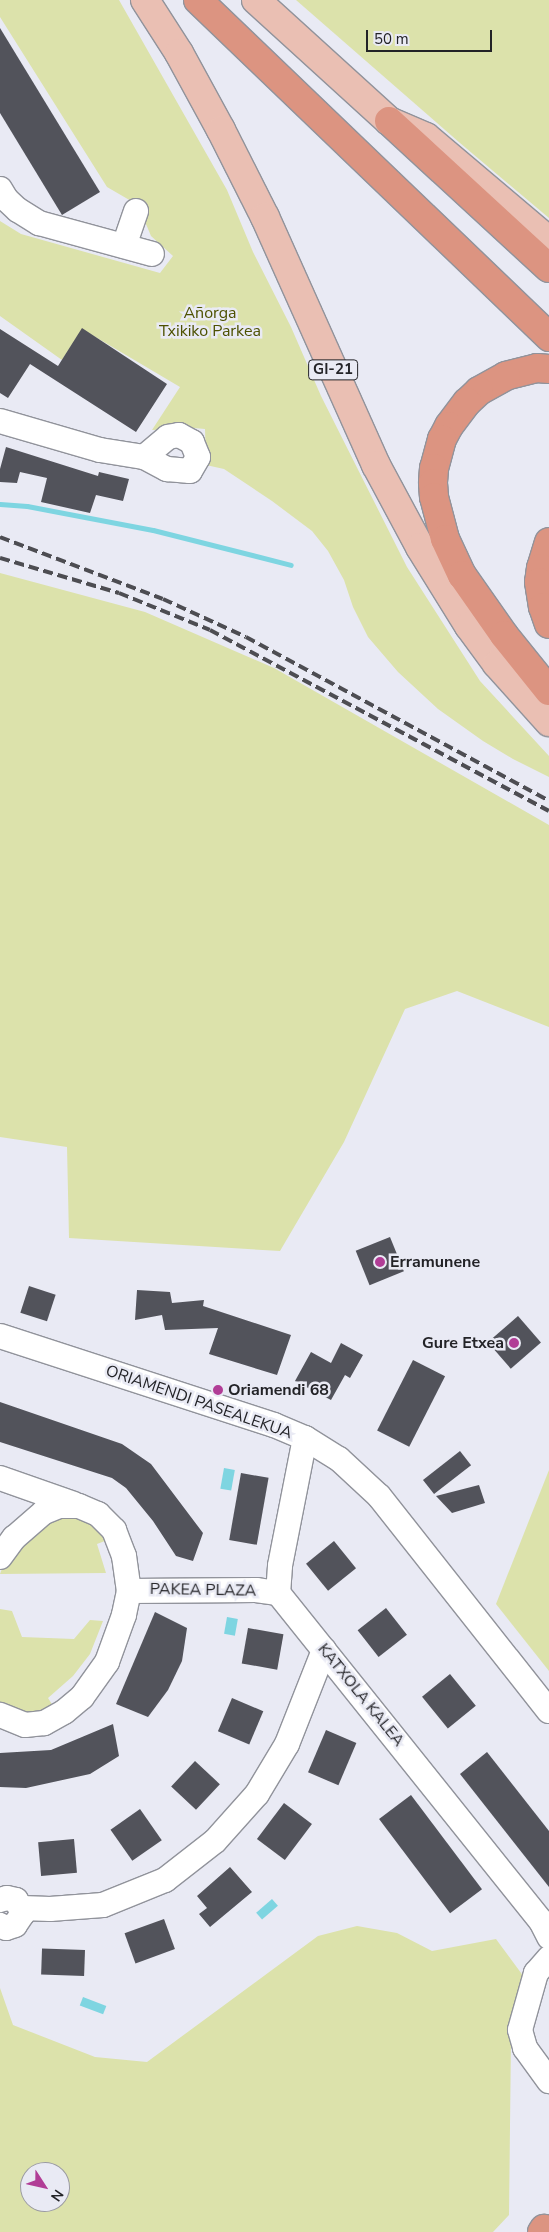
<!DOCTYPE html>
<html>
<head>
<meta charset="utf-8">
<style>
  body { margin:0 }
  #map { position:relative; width:549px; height:2232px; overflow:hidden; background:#e9eaf4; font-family:"Nunito Sans",sans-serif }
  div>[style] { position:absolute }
  .green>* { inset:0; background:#dce2ab }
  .water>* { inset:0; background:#7ed5e1; transform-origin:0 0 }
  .stream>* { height:5px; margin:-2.5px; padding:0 2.5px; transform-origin:2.5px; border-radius:2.5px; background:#7ed5e1 }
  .building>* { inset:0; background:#52535b; transform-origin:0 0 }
  .roads { filter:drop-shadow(1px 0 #91939b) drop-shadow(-1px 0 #91939b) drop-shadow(0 1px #91939b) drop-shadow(0 -1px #91939b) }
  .minor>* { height:24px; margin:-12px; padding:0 12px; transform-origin:12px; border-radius:12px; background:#fff }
  .major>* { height:28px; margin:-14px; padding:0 14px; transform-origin:14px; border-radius:14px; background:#eabfb3 }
  .highway>* { height:28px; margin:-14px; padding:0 14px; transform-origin:14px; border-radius:14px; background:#dc9481 }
  .rail>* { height:4px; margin-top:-2px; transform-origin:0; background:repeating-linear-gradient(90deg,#4d4d52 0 10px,transparent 0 15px) }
  .dots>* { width:14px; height:14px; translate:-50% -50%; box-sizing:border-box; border:2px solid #e9eaf4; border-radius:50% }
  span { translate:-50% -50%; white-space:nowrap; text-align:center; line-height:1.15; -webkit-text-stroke:5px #e9eaf4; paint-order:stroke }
  .shield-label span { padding:1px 4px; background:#e9eaf4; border:1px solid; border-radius:4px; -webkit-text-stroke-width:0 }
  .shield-label { font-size:15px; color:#232327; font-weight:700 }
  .park-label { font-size:16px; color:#4d5101 }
  .poi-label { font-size:16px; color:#232327; font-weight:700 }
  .left { translate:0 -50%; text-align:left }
  .right { translate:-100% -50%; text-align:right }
  .street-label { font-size:16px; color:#232327 }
  .north { position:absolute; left:20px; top:2162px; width:50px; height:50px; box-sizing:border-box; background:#e9eaf4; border:1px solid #9a9aa2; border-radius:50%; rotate:125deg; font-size:14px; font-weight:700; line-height:20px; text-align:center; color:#232327 }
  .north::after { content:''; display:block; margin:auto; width:18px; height:22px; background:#b13d96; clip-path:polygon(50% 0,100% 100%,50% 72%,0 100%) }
  .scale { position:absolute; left:366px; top:30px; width:126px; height:22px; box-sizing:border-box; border:2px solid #232327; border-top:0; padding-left:6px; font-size:15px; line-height:18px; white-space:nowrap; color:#232327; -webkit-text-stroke:4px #e9eaf4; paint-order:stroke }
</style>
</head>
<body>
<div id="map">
  <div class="green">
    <i style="clip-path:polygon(0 0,119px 0,227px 190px,253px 252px,291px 327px,321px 396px,407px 567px,480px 681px,549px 756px,549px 777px,513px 759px,483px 741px,438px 709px,398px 672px,368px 637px,353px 607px,344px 580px,328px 551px,312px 531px,272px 501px,224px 469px,206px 465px,205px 429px,194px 428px,152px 430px,180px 387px,82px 329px,62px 360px,0 316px,0 221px,21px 234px,160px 273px,173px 256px,151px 236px,138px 205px,107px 187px,0 17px)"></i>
    <i style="clip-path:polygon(296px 0,549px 0,549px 218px,460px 143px)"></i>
    <i style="clip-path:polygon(0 573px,145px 612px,274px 668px,549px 825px,549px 1027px,457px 991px,405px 1009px,344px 1142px,280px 1251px,69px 1238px,67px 1147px,0 1137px)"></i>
    <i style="clip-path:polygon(549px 1470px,549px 1671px,496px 1604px)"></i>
    <i style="clip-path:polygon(50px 1517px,86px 1517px,110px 1539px,97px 1544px,106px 1573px,0 1574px,6px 1558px)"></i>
    <i style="clip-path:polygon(0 1609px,12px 1611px,22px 1637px,74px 1639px,90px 1620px,103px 1621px,90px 1654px,73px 1676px,48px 1698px,55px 1709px,38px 1715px,8px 1710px,0 1702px)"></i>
    <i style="clip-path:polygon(evenodd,357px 1926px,397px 1933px,432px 1951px,496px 1939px,524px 1977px,511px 2038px,509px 2215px,493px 2232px,0 2232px,0 1988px,13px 2025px,95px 2057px,147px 2062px,318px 1936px,357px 1926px,30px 2172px,60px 2172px,60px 2202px,30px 2202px,30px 2172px)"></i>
  </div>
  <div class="water">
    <i style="left:224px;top:1468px;width:11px;height:21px;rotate:10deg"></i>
    <i style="left:227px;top:1617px;width:11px;height:17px;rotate:10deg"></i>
    <i style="left:272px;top:1899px;width:9px;height:21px;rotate:49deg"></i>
    <i style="left:83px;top:1997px;width:25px;height:9px;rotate:21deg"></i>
  </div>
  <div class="stream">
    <i style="left:0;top:504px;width:27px;rotate:4deg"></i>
    <i style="left:27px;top:506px;width:128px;rotate:10.8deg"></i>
    <i style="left:153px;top:530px;width:142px;rotate:14.2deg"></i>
  </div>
  <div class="building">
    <i style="clip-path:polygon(0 28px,100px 192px,62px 215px,0 113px)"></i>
    <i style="clip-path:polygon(82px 328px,167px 384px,136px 432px,30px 364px,8px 398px,0 393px,0 329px,58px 366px)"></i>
    <i style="clip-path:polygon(6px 447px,98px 476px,99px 472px,129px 479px,123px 501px,96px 495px,90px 513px,41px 502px,47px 478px,20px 472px,17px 483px,0 482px,0 469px)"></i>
    <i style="left:390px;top:1237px;width:37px;height:37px;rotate:68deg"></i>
    <i style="left:29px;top:1286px;width:28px;height:28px;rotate:18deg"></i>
    <i style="clip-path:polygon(137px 1290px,170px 1292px,172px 1303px,204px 1300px,203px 1306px,291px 1335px,277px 1375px,209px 1354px,218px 1328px,165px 1330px,162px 1315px,135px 1320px)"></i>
    <i style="left:518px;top:1316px;width:35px;height:40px;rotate:49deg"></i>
    <i style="clip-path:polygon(341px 1343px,363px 1355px,350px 1378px,345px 1375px,331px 1400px,295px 1381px,311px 1352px,331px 1363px)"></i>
    <i style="left:413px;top:1360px;width:36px;height:79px;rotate:27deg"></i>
    <i style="clip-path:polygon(0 1402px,122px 1444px,151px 1464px,203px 1533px,193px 1561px,176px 1556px,153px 1521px,126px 1488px,112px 1478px,0 1442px)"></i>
    <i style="left:460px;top:1451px;width:18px;height:47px;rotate:52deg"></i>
    <i style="left:241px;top:1473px;width:28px;height:68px;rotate:10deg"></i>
    <i style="clip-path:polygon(479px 1485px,485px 1503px,452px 1513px,436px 1496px)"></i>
    <i style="left:334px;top:1541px;width:35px;height:36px;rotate:51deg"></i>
    <i style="left:386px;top:1608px;width:34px;height:36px;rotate:52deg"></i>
    <i style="clip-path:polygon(155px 1612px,187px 1628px,182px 1661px,168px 1690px,148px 1717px,116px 1704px)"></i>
    <i style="left:248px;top:1628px;width:36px;height:36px;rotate:10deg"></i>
    <i style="left:450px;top:1674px;width:41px;height:36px;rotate:51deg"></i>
    <i style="left:232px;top:1698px;width:34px;height:36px;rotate:23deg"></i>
    <i style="clip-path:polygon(113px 1724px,119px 1756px,90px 1774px,26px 1788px,0 1787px,0 1753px,51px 1750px)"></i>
    <i style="left:326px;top:1730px;width:33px;height:46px;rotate:23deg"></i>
    <i style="clip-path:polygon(487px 1752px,549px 1831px,549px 1887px,460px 1774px)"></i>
    <i style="left:195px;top:1761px;width:34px;height:35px;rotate:43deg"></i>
    <i style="left:411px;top:1795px;width:118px;height:40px;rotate:53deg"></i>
    <i style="left:284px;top:1803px;width:35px;height:45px;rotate:37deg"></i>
    <i style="left:140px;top:1809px;width:38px;height:36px;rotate:55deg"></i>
    <i style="left:74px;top:1839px;width:34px;height:36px;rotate:85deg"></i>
    <i style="clip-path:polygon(230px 1867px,252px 1892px,210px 1927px,199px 1914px,207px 1908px,197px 1896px)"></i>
    <i style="left:164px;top:1919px;width:32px;height:42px;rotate:70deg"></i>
    <i style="left:85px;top:1950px;width:26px;height:43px;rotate:92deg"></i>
  </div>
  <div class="roads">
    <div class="minor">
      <i style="left:0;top:189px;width:12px;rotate:59deg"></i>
      <i style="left:6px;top:199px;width:16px;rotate:43deg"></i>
      <i style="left:18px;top:210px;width:25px;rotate:32deg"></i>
      <i style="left:39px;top:223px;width:117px;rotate:15.3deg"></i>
      <i style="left:124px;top:246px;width:37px;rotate:-71deg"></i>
      <i style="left:0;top:421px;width:104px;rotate:16.2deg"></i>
      <i style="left:100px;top:450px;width:45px;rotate:9deg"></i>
      <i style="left:144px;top:457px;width:26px;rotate:28deg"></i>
      <i style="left:167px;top:469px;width:23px;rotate:5deg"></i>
      <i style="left:190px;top:471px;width:16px;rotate:-60deg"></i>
      <i style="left:198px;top:457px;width:16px;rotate:-112deg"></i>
      <i style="left:192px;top:442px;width:15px;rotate:-152deg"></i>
      <i style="left:179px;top:435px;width:11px;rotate:170deg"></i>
      <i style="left:168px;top:437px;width:31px;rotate:140deg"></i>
      <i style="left:0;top:1336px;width:288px;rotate:18deg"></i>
      <i style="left:274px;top:1425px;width:34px;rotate:23deg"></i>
      <i style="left:305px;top:1438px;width:40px;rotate:32deg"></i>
      <i style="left:339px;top:1459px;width:54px;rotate:42.8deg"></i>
      <i style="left:379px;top:1496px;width:274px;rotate:51.7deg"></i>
      <i style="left:305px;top:1438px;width:130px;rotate:101.1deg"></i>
      <i style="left:280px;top:1566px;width:27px;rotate:94deg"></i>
      <i style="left:278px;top:1593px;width:420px;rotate:51.3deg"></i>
      <i style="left:541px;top:1921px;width:18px;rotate:63deg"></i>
      <i style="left:0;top:1478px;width:78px;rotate:19.4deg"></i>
      <i style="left:0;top:1557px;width:24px;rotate:-54deg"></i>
      <i style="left:14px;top:1538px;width:40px;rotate:-41deg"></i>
      <i style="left:44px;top:1512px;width:16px;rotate:-22deg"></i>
      <i style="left:59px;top:1506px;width:20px"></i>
      <i style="left:79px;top:1506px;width:21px;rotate:23deg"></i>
      <i style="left:98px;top:1514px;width:23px;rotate:45deg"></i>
      <i style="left:114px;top:1530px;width:28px;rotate:69deg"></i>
      <i style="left:124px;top:1556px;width:35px;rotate:82deg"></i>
      <i style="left:129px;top:1591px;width:25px;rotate:102deg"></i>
      <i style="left:124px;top:1615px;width:50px;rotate:109.9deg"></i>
      <i style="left:107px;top:1662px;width:43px;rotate:125.5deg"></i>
      <i style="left:82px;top:1697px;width:23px;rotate:140deg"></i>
      <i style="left:64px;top:1712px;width:23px;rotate:151deg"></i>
      <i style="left:44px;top:1723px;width:19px;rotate:174deg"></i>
      <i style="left:25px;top:1725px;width:27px;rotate:-158deg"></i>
      <i style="left:129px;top:1591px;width:127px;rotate:-0.5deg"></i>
      <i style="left:256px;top:1590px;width:22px;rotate:8deg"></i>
      <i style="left:0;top:1900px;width:7px;rotate:-16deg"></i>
      <i style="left:7px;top:1898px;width:9px;rotate:13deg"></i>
      <i style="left:16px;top:1900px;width:15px;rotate:62deg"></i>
      <i style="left:23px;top:1913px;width:14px;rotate:124deg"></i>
      <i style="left:15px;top:1925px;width:9px;rotate:162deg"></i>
      <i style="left:6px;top:1928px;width:7px;rotate:-153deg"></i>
      <i style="left:22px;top:1908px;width:28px;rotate:2deg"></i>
      <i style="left:50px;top:1909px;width:53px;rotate:-4.3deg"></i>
      <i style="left:103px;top:1905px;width:67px;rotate:-22deg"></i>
      <i style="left:165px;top:1880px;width:63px;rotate:-38deg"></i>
      <i style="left:215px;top:1841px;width:63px;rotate:-48.2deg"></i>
      <i style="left:257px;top:1794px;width:58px;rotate:-59deg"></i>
      <i style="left:287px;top:1744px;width:101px;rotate:-68.5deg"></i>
      <i style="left:549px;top:1958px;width:20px;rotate:131deg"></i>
      <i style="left:536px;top:1973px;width:59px;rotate:105.7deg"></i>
      <i style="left:520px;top:2030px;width:19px;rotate:74deg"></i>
      <i style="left:525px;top:2048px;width:41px;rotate:54deg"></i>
    </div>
    <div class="major">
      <i style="left:145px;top:0;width:63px;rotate:57.3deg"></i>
      <i style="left:179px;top:53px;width:88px;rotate:61.4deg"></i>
      <i style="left:221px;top:130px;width:97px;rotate:63.2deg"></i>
      <i style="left:265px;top:217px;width:272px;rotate:65.9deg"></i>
      <i style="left:376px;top:465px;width:93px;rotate:61.8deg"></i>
      <i style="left:420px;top:547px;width:93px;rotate:58.2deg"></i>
      <i style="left:469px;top:626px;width:47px;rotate:53.6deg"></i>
      <i style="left:497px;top:664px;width:78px;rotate:48.1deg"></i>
      <i style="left:256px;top:0;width:180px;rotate:42.3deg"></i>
      <i style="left:389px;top:121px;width:40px;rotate:23.4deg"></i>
      <i style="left:426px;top:137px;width:161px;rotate:40.2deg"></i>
    </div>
    <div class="highway">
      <i style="left:198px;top:0;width:487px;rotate:43.8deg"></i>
      <i style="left:389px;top:121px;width:217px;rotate:42.6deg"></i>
      <i style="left:549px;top:369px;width:12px;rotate:-175deg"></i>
      <i style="left:537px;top:368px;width:32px;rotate:166deg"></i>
      <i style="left:506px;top:376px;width:31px;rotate:151deg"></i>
      <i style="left:479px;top:391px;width:16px;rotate:137deg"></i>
      <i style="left:467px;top:402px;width:30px;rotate:127deg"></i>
      <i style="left:449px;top:426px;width:15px;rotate:118deg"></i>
      <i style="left:442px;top:439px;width:30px;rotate:105deg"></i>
      <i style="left:434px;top:468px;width:15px;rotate:94deg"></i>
      <i style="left:433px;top:483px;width:14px;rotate:86deg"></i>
      <i style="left:434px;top:497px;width:43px;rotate:75.3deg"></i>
      <i style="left:445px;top:539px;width:40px;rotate:65deg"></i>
      <i style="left:462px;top:575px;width:73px;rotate:55deg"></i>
      <i style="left:504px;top:635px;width:72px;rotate:51.2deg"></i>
      <i style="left:549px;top:542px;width:27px;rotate:107deg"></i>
      <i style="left:541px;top:568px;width:14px;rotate:98deg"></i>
      <i style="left:539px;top:582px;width:25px;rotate:81deg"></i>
      <i style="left:543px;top:607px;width:18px;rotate:71deg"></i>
      <i style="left:542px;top:2232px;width:4px;rotate:-56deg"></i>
    </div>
  </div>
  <div class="rail">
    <i style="left:0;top:537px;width:174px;rotate:20.8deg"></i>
    <i style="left:163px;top:599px;width:91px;rotate:24.6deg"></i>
    <i style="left:246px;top:637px;width:345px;rotate:28.4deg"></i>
    <i style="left:0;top:558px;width:124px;rotate:16.4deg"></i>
    <i style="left:119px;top:593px;width:98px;rotate:22.1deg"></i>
    <i style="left:210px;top:630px;width:384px;rotate:28.1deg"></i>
  </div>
  <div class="dots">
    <i style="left:380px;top:1262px;background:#b13d96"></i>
    <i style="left:514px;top:1343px;background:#b13d96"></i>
    <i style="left:218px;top:1390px;background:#b13d96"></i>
  </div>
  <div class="shield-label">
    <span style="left:333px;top:370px">GI-21</span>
  </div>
  <div class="park-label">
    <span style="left:210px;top:322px">Añorga<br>Txikiko Parkea</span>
  </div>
  <div class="poi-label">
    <span class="left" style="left:390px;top:1262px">Erramunene</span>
    <span class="right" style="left:504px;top:1343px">Gure Etxea</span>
    <span class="left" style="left:228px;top:1390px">Oriamendi 68</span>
  </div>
  <div class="street-label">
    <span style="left:199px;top:1402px;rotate:19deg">ORIAMENDI PASEALEKUA</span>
    <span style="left:203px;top:1590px;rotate:1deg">PAKEA PLAZA</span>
    <span style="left:361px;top:1695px;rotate:51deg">KATXOLA KALEA</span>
  </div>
  <div class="north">N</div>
  <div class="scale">50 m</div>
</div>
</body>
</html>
